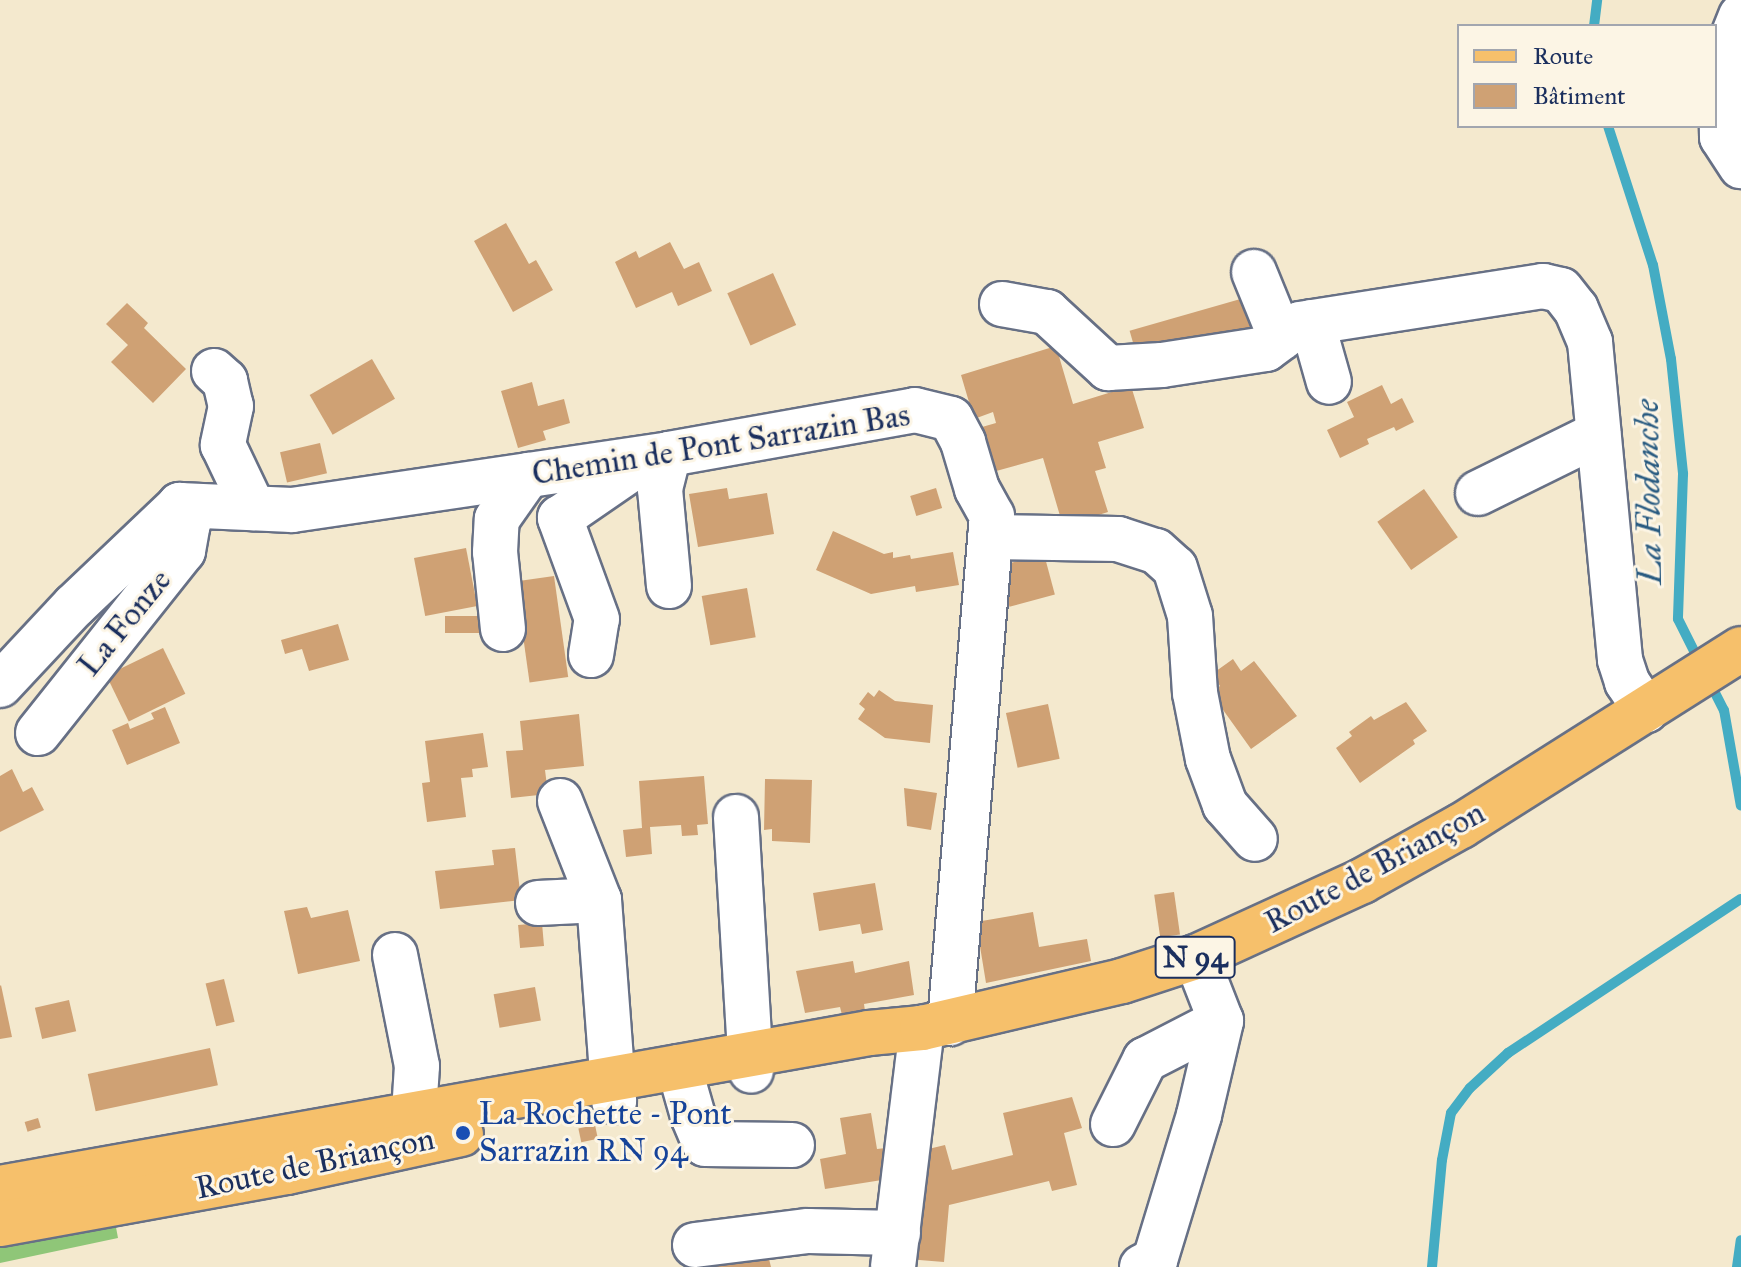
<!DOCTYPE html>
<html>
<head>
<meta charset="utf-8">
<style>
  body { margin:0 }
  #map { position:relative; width:1741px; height:1267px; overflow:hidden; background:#f4e9ce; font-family:"IM FELL Great Primer",serif }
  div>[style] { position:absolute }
  .green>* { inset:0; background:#8fc678 }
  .stream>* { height:10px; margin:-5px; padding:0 5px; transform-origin:5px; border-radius:5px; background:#44acc3 }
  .building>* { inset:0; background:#cfa174; transform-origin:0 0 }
  .roads { filter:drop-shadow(2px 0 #677085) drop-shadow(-2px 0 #677085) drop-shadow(0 2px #677085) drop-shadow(0 -2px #677085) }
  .minor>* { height:44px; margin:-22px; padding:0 22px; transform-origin:22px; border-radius:22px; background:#fff }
  .major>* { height:44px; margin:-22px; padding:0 22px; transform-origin:22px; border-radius:22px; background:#f6c06b }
  .dots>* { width:22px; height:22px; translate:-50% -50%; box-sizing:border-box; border:4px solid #fcf5e5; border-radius:50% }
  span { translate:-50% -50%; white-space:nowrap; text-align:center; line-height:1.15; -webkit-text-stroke:6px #fcf5e5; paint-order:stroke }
  .shield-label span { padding:2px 6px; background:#fcf5e5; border:2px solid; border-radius:6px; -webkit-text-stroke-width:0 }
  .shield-label { font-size:30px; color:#1b2f5e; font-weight:700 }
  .street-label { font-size:32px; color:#1b2f5e }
  .transit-label { font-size:32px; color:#164399 }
  .left { translate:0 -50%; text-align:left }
  .water-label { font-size:34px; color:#295b81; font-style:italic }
  .legend { position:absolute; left:1457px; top:24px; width:260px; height:104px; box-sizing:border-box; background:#fcf5e5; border:2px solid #a2a6af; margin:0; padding:10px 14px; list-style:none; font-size:24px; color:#1b2f5e }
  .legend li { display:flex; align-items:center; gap:16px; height:40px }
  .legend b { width:40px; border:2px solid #a2a6af }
</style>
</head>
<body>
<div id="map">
  <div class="green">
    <i style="clip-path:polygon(115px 1222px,118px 1238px,0 1263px,0 1242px)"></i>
  </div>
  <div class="stream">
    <i style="left:1594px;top:26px;width:26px;rotate:-83deg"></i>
    <i style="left:1608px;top:126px;width:146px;rotate:72.1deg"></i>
    <i style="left:1653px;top:265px;width:96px;rotate:79.2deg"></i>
    <i style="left:1671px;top:359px;width:116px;rotate:84deg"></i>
    <i style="left:1683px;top:474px;width:145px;rotate:92deg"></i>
    <i style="left:1678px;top:619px;width:49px;rotate:63.4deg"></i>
    <i style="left:1709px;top:681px;width:33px;rotate:63deg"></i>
    <i style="left:1724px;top:710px;width:97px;rotate:80deg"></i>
    <i style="left:1432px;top:1267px;width:107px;rotate:-84.7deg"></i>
    <i style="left:1442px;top:1160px;width:48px;rotate:-79.2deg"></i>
    <i style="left:1451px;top:1113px;width:31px;rotate:-53deg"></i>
    <i style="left:1470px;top:1088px;width:52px;rotate:-42.6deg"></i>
    <i style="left:1508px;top:1053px;width:279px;rotate:-33.5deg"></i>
    <i style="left:1737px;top:1267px;width:27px;rotate:-82deg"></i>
  </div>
  <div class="building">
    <i style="clip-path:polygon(506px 223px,529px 264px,536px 260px,553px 290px,513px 312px,474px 241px)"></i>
    <i style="clip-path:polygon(670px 242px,684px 269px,699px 262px,712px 291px,678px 306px,672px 292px,636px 308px,615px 262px,636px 251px,639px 258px)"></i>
    <i style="left:773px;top:273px;width:57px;height:50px;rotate:66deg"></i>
    <i style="left:1244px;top:298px;width:33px;height:119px;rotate:74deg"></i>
    <i style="clip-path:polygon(127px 303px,148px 323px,144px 328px,186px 369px,153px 403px,111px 362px,128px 345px,106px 324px)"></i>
    <i style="clip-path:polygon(1056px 346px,1073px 404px,1131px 386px,1144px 428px,1098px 442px,1106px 468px,1095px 471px,1108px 512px,1063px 526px,1043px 458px,989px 473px,975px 429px,996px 423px,993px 412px,974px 419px,961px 375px)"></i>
    <i style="left:372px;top:359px;width:46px;height:72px;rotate:60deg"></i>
    <i style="clip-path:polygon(532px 382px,538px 406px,564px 399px,570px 423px,543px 431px,546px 440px,518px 448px,501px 391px)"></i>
    <i style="clip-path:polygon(1382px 385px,1391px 404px,1402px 398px,1414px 422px,1396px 431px,1394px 427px,1367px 439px,1369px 444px,1340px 458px,1327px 430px,1354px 417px,1347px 402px)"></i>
    <i style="left:320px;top:443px;width:31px;height:41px;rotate:77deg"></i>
    <i style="clip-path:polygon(727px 488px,729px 499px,767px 493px,774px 534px,698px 547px,689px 494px)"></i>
    <i style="left:936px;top:488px;width:21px;height:27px;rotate:73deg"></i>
    <i style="left:1424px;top:489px;width:59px;height:57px;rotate:55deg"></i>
    <i style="clip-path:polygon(833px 531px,884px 554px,893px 552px,893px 558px,910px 555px,911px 559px,953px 552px,959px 585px,916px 592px,915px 586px,871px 594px,816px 570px)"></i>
    <i style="left:466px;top:548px;width:59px;height:53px;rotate:79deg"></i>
    <i style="left:1044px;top:554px;width:42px;height:47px;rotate:75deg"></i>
    <i style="left:554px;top:576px;width:102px;height:39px;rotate:82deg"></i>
    <i style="left:747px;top:588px;width:50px;height:46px;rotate:80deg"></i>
    <i style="left:483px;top:616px;width:17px;height:38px;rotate:90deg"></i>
    <i style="clip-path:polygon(338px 624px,349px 660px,309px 671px,302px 649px,285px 654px,281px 640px)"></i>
    <i style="left:163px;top:648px;width:51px;height:63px;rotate:64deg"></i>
    <i style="clip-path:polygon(1233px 659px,1241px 671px,1254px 661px,1297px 716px,1251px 749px,1211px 693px,1220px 686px,1212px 674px)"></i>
    <i style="clip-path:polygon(879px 690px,895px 701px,933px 705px,930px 743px,885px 738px,858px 719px,865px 709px,859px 704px,868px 692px,874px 697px)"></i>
    <i style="clip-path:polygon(1406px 702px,1427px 731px,1413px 740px,1415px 744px,1360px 783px,1336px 748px,1352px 736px,1349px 732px,1371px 716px,1374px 720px)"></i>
    <i style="left:1048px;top:704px;width:56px;height:43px;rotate:78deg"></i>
    <i style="clip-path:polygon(165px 707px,180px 743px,127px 765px,112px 730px,128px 723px,130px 729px,154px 719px,151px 713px)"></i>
    <i style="clip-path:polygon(579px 714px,584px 766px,545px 770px,548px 794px,511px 798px,506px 751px,523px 750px,520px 721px)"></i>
    <i style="clip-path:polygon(483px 733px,488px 767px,472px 769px,473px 777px,461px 778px,466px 817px,427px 822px,422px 783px,430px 782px,425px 741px)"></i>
    <i style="clip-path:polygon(12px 769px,23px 792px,32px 787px,44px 810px,0 832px,0 776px)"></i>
    <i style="clip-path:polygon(704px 776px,708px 824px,697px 825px,698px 835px,682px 836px,681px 825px,650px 827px,652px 854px,626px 857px,623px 830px,642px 828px,639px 781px)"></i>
    <i style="clip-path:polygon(765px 779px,812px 780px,810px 843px,772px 841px,772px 829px,764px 830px)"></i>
    <i style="clip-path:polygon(904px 788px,937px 793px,931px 830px,907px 826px)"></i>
    <i style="clip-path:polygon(515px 848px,521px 900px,440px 909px,435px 871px,494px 865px,492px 850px)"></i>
    <i style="clip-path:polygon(875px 883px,883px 930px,862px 934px,860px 924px,819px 931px,813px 893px)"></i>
    <i style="left:1174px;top:892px;width:43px;height:20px;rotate:82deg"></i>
    <i style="clip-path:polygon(307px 907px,311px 918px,348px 910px,360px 961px,298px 974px,284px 911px)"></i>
    <i style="clip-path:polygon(1033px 912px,1039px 947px,1087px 939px,1091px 961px,986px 983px,976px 922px)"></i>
    <i style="left:542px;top:923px;width:23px;height:24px;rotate:85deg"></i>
    <i style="clip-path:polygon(853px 961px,855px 973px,909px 961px,914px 995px,864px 1004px,865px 1011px,842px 1015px,840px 1007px,805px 1013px,796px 971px)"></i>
    <i style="left:224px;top:979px;width:44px;height:19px;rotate:76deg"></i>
    <i style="clip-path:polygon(1px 985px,12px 1037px,0 1039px,0 986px)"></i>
    <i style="left:535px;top:987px;width:34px;height:42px;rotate:80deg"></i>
    <i style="left:69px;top:1000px;width:32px;height:35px;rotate:77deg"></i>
    <i style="left:210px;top:1048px;width:38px;height:125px;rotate:78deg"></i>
    <i style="clip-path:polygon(1072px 1097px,1082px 1128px,1064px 1133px,1077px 1185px,1052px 1191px,1049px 1181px,949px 1205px,944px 1262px,907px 1259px,916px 1152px,945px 1145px,952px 1170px,1013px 1155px,1003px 1113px)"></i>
    <i style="clip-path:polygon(871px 1113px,877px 1149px,886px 1148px,882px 1180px,825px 1189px,820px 1159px,846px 1154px,840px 1118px)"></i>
    <i style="left:38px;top:1118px;width:10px;height:14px;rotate:73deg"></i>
    <i style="left:595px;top:1125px;width:14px;height:17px;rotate:78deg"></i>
    <i style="clip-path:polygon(768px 1255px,771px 1267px,710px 1267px,710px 1265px)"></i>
  </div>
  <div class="roads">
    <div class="minor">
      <i style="left:1741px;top:16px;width:54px;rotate:111.8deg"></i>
      <i style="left:1721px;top:66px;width:71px;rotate:89.2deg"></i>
      <i style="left:1722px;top:137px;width:35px;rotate:57deg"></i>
      <i style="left:1254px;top:272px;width:71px;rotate:67.8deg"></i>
      <i style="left:1002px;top:304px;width:46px;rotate:10.1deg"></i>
      <i style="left:1047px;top:312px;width:83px;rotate:42.6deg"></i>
      <i style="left:1108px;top:368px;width:54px;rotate:-3.2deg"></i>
      <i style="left:1162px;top:365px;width:105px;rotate:-8.7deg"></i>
      <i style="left:1266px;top:349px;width:42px;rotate:-36.3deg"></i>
      <i style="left:1300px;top:324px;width:246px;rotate:-8.9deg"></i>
      <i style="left:1543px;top:286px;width:18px;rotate:13deg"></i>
      <i style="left:1561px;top:290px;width:24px;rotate:52deg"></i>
      <i style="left:1576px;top:309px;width:36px;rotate:67deg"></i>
      <i style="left:1590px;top:342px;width:319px;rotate:84.6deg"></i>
      <i style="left:1620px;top:660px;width:23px;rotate:72deg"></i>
      <i style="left:1627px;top:682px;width:34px;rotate:56deg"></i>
      <i style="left:1312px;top:322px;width:62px;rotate:74.2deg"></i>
      <i style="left:214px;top:371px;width:15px;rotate:42deg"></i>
      <i style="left:225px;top:381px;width:26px;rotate:77deg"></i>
      <i style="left:231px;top:406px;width:40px;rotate:102deg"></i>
      <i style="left:223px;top:445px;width:70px;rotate:64.5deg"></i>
      <i style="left:1478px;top:493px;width:134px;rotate:-26.2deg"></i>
      <i style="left:990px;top:537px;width:128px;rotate:0.9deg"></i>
      <i style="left:1118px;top:539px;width:40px;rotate:18deg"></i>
      <i style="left:1156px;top:551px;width:25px;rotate:42deg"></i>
      <i style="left:1175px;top:568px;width:50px;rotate:72.6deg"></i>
      <i style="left:1190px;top:616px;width:77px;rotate:86.3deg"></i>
      <i style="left:1195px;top:693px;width:67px;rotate:78.9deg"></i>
      <i style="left:1208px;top:759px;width:49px;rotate:69.7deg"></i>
      <i style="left:1225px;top:805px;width:45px;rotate:48.6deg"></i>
      <i style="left:669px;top:586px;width:97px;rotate:-95.3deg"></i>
      <i style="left:660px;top:489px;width:36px;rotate:-76deg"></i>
      <i style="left:503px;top:629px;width:77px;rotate:-95.9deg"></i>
      <i style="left:495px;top:552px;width:33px;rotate:-87deg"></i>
      <i style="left:497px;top:519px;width:54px;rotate:-54.8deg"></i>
      <i style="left:591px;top:655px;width:36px;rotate:-81deg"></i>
      <i style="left:597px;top:619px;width:108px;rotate:-110.1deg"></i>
      <i style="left:560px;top:518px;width:90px;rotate:-34.6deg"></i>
      <i style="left:0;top:685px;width:108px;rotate:-46.9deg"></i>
      <i style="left:74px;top:606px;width:146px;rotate:-43.6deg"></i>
      <i style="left:180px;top:505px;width:112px;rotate:2.6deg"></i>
      <i style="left:292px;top:510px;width:381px;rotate:-8.4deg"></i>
      <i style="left:669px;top:454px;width:250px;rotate:-10.1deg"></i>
      <i style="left:915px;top:410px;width:37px;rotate:14deg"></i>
      <i style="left:951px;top:419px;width:26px;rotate:62deg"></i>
      <i style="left:963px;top:442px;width:49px;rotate:73.4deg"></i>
      <i style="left:977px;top:489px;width:31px;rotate:61deg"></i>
      <i style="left:992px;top:516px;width:509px;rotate:94.74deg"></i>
      <i style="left:38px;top:733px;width:233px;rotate:-51.5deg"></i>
      <i style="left:183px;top:551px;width:27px;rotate:-80deg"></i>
      <i style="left:188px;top:524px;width:21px;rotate:-113deg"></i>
      <i style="left:560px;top:801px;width:106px;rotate:68.5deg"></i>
      <i style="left:599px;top:900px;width:202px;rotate:85.7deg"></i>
      <i style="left:736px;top:817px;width:254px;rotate:86.6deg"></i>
      <i style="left:538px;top:903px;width:61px;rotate:-2.8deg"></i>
      <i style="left:395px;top:955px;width:113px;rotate:78.8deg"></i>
      <i style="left:417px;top:1066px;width:47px;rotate:93.7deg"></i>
      <i style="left:414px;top:1113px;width:30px;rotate:84deg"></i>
      <i style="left:679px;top:1067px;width:51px;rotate:74.1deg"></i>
      <i style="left:693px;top:1116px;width:30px;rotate:67deg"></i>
      <i style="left:705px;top:1144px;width:87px;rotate:0.7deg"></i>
      <i style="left:1113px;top:1124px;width:72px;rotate:-63.4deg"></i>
      <i style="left:1145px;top:1060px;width:85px;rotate:-27.2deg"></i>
      <i style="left:695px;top:1245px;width:114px;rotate:-7.1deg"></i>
      <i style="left:808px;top:1231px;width:90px;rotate:1.3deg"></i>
      <i style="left:893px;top:1267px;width:241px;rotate:-83.1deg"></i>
      <i style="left:1142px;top:1267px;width:15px;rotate:-28deg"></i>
      <i style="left:1155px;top:1260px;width:152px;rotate:-73.1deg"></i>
      <i style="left:1199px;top:1115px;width:97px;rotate:-76.8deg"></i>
      <i style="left:1221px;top:1021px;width:69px;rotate:-111.3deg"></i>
    </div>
    <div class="major">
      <i style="left:0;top:1188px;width:883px;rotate:-10.11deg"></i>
      <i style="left:869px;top:1033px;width:53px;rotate:-5.4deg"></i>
      <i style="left:922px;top:1028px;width:205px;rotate:-13.2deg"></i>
      <i style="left:1122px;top:981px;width:78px;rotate:-18deg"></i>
      <i style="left:1196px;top:957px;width:183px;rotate:-24.6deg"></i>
      <i style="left:1362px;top:881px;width:113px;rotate:-29.1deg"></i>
      <i style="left:1461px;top:826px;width:331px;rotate:-32.3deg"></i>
      <i style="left:0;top:1224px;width:292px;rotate:-10.3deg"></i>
      <i style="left:287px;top:1172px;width:178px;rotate:-12.3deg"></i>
    </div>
  </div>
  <div class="dots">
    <i style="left:463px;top:1133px;background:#1a4fb4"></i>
  </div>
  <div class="shield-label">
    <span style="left:1195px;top:957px">N 94</span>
  </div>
  <div class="street-label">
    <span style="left:721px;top:445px;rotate:-9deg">Chemin de Pont Sarrazin Bas</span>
    <span style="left:125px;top:623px;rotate:-51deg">La Fonze</span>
    <span style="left:1375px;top:868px;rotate:-28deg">Route de Briançon</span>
    <span style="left:315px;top:1164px;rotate:-12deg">Route de Briançon</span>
  </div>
  <div class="transit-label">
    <span class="left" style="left:479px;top:1133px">La Rochette - Pont<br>Sarrazin RN 94</span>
  </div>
  <div class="water-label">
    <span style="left:1648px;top:492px;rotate:-91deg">La Flodanche</span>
  </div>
  <ul class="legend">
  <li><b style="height:10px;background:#f6c06b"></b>Route</li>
  <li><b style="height:22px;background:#cfa174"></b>Bâtiment</li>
  </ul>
</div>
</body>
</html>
